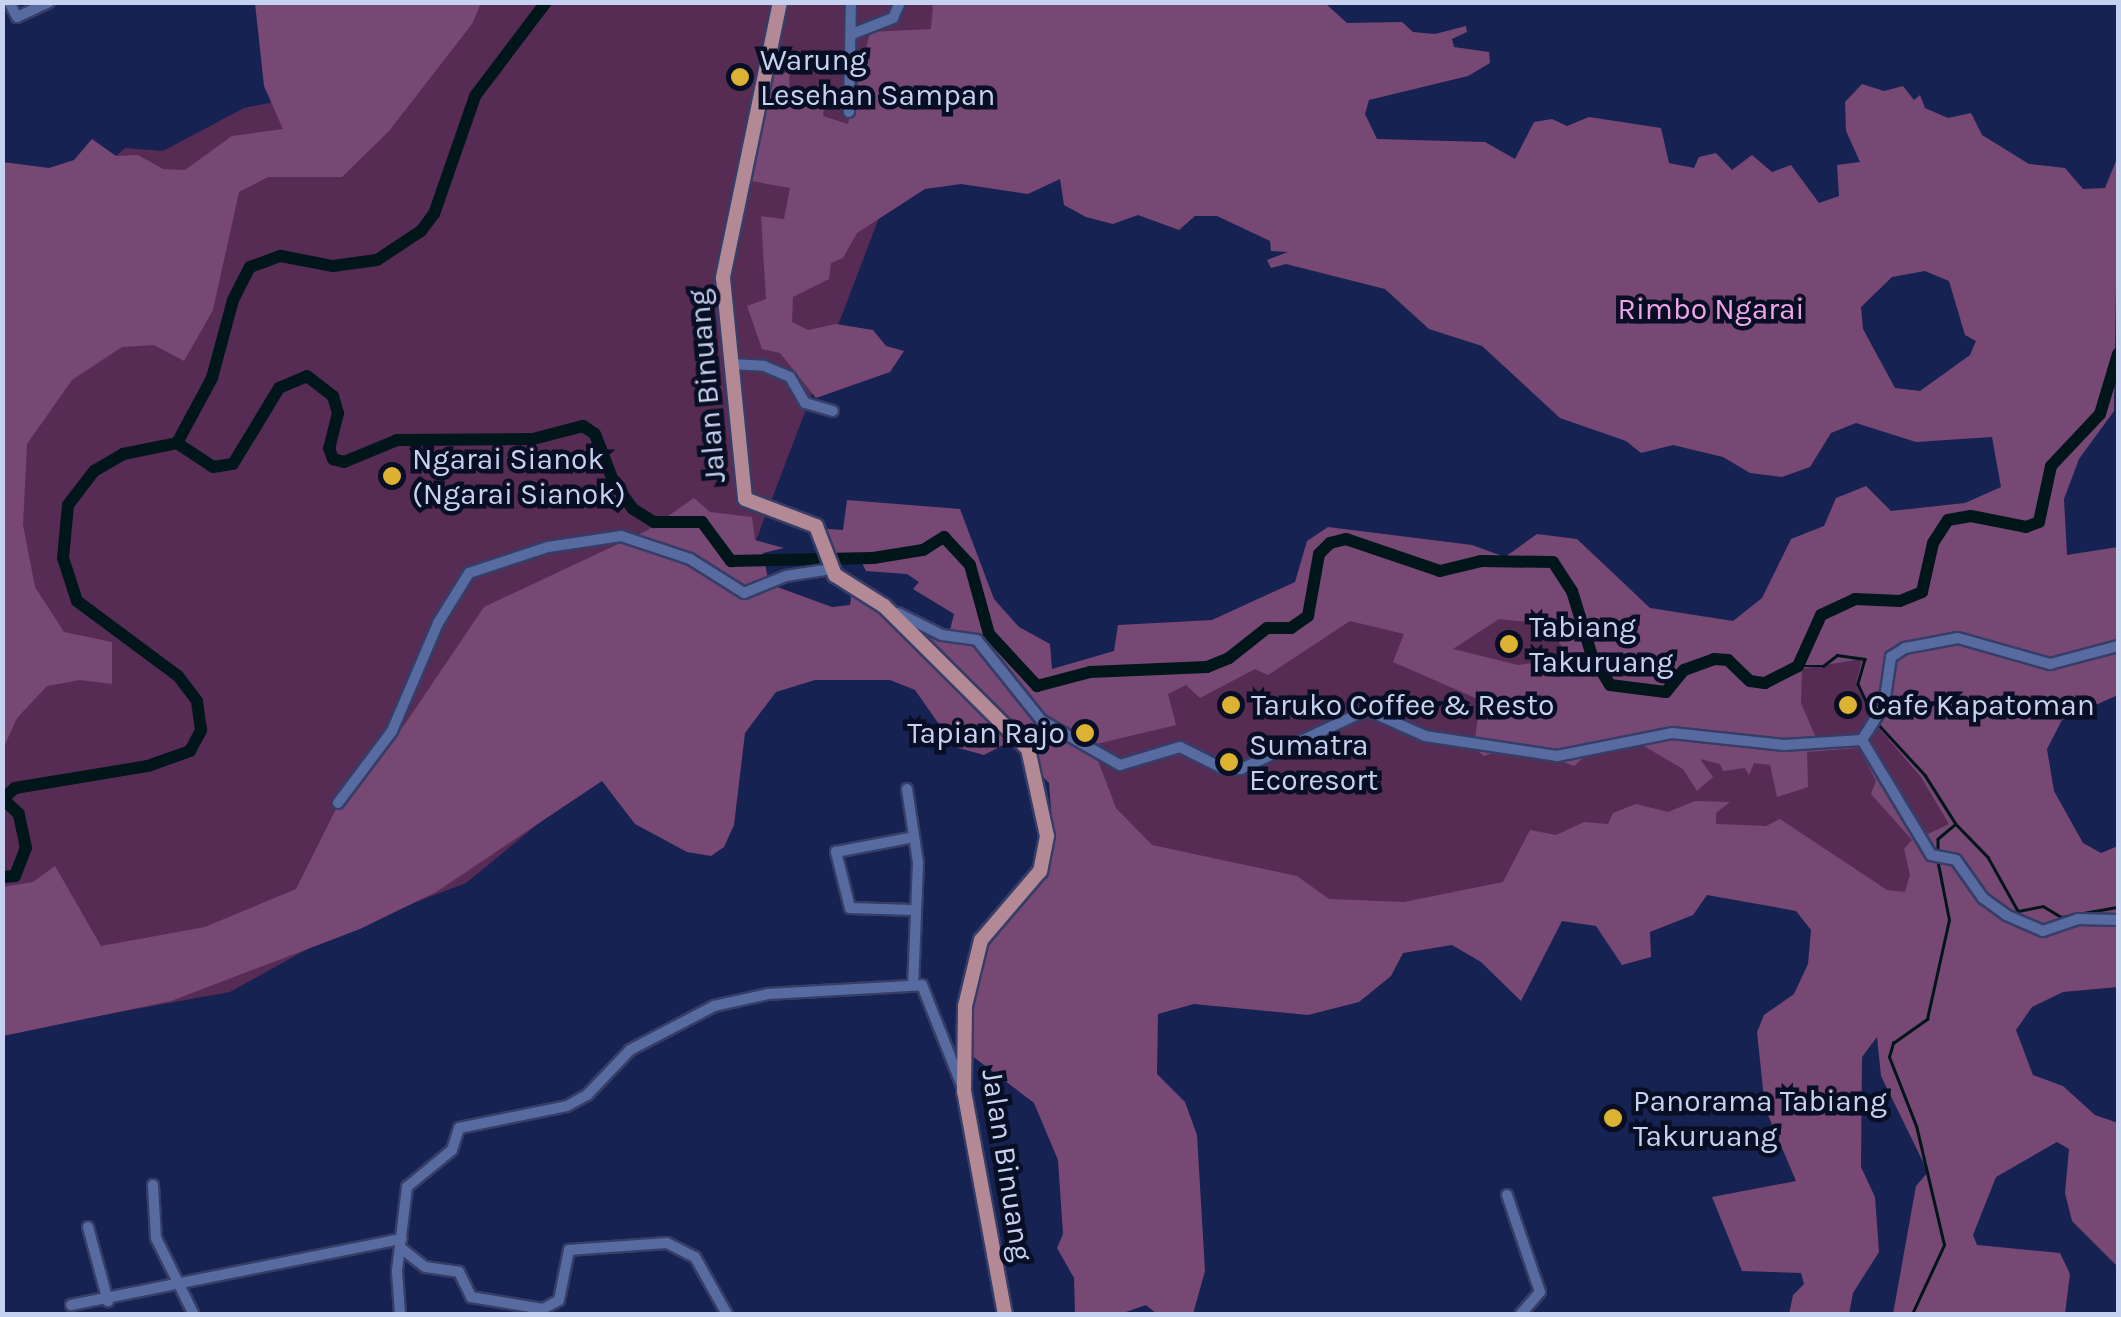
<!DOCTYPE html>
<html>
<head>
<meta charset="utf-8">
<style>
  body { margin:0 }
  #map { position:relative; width:2121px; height:1317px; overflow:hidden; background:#162251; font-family:Karla,sans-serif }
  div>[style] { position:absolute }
  .green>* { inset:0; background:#562c54 }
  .forest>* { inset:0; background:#784875 }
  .stream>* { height:2.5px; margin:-1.25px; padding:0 1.25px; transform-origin:1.25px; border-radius:1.25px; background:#00161a }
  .river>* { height:12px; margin:-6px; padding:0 6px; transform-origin:6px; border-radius:6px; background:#00161a }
  .roads { filter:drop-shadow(2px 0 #363d66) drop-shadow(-2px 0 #363d66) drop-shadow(0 2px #363d66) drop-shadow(0 -2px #363d66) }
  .minor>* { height:10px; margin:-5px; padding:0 5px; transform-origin:5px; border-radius:5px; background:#586ba0 }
  .major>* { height:14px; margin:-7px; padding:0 7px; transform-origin:7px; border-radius:7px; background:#b48996 }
  .dots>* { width:28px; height:28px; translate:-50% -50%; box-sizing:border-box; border:5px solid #080e23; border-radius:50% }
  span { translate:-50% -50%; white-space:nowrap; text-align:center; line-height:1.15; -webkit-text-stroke:9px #080e23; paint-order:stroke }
  .poi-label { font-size:30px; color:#c6d2f0 }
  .left { translate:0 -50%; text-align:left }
  .right { translate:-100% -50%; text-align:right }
  .park-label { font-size:30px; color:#eea6e9 }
  .street-label { font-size:30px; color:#c6d2f0 }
  .frame { position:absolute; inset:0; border:5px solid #c6d2f0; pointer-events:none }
</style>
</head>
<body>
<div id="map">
  <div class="green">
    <i style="clip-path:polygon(382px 3px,950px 3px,917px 118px,720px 635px,593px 779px,466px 883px,340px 931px,230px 992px,3px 1033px,2px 318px,102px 168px,125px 148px,163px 151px,244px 108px,274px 102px)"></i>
    <i style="clip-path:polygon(1328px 559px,1802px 669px,1869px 658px,1960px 822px,1942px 916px,1793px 847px,1422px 927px,1102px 846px,1059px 694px,1209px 677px)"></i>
  </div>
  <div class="forest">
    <i style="clip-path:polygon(305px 3px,481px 3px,472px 24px,389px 131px,342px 177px,268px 177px,239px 192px,213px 310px,184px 361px,154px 345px,122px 347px,72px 380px,27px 444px,23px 525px,35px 587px,64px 632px,112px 642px,112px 684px,80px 680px,47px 686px,17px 718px,3px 749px,3px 162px,49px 168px,74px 160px,92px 139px,116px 156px,138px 155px,163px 169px,185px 170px,232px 136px,283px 129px,264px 86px,255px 3px)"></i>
    <i style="clip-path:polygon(evenodd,933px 3px,1325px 3px,1347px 23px,1402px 22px,1413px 32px,1435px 34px,1466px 26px,1467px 32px,1452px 39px,1454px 47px,1489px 52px,1490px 63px,1468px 76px,1369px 100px,1365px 114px,1377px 139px,1485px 142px,1515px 159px,1534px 122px,1552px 119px,1567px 126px,1589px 117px,1661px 128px,1669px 163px,1694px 168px,1699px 157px,1716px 153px,1732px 170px,1752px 155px,1772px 172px,1791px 165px,1819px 203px,1839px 196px,1837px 165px,1860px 162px,1846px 131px,1845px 102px,1862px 84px,1884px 91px,1903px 86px,1914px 100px,1920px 95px,1925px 108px,1948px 118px,1971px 113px,1982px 135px,2029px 164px,2065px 168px,2083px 189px,2105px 188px,2118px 156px,2114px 411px,2079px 459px,2064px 499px,2067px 555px,2118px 547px,2118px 695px,2062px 720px,2047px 749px,2054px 791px,2083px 843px,2101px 853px,2118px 846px,2118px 987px,2063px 992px,2032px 1007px,2016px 1030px,2033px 1075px,2063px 1086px,2095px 1115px,2118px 1123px,2118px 1267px,2072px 1221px,2065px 1193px,2069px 1149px,2057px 1142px,1996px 1177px,1973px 1235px,1977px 1245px,2060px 1253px,2070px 1274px,2065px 1314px,1893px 1314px,1916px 1186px,1928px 1172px,1881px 1076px,1877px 1037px,1862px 1057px,1861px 1167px,1875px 1197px,1879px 1252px,1853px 1293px,1849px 1314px,1789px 1314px,1793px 1295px,1804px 1284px,1801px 1273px,1742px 1271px,1712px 1197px,1796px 1181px,1765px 1108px,1757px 1032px,1764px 1015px,1794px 994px,1808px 964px,1811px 930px,1796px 911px,1707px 895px,1693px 915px,1650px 932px,1651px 957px,1622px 965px,1596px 926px,1562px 921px,1521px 1001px,1481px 962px,1452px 945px,1403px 953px,1391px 976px,1359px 1002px,1308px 1015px,1194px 1004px,1158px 1014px,1157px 1074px,1185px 1102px,1197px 1135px,1205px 1271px,1193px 1314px,1157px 1314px,1146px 1305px,1120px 1314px,1075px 1314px,1074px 1278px,1057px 1248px,1063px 1234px,1058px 1160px,1034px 1103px,967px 1052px,982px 957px,1040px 867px,1053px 834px,1049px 783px,1009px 742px,984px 755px,955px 747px,915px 690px,890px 680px,815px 680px,776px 692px,745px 733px,734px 825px,724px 847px,711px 856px,687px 852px,635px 824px,602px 781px,436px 892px,360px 929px,171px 1001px,3px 1036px,2px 887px,33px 882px,55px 866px,101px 946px,205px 927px,296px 889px,341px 799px,405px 724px,484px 607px,648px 530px,694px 498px,710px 512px,752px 517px,755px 540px,784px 548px,763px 553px,769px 584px,832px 607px,850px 605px,853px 582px,932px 627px,950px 630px,954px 614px,913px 589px,919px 582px,907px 574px,866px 571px,860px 559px,826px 554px,817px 528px,843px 530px,847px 500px,960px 509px,994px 599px,1019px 627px,1050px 644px,1052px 669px,1114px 651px,1118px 625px,1212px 620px,1295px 582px,1307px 541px,1328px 527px,1472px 545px,1505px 557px,1537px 534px,1577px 539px,1650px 608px,1733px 621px,1762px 598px,1791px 539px,1824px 526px,1836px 498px,1866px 486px,1891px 511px,1965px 503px,2001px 487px,1992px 437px,1916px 442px,1856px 423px,1831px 433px,1810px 467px,1782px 477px,1750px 473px,1723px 457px,1673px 445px,1641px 453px,1626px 441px,1560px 418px,1482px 346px,1429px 329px,1385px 289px,1286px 264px,1271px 268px,1267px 260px,1288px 252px,1271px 251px,1270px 241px,1217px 216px,1195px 216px,1179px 230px,1138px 215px,1113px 224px,1086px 217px,1064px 205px,1060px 179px,1028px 194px,961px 184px,925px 189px,857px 233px,843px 258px,831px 263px,829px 279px,793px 297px,792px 322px,808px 330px,836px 324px,873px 330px,886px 346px,904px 351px,890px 372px,816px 398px,780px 353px,762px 349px,747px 306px,766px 299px,761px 216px,784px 219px,790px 188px,746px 180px,776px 53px,790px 51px,789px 97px,825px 101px,823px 116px,848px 124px,870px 32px,931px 29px,933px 3px,1925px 271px,1949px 281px,1965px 335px,1976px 341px,1970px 355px,1920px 391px,1895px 388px,1863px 329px,1861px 307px,1892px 277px,1925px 271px,933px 3px,1499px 619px,1546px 624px,1570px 658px,1518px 665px,1453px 649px,1499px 619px,933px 3px,1350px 621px,1404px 634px,1393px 662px,1480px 700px,1474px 748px,1484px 756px,1515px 744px,1574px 766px,1594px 748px,1632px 739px,1683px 769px,1697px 791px,1713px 777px,1700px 759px,1720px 764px,1723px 771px,1745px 768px,1749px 775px,1754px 763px,1770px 765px,1777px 797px,1808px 787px,1807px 752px,1859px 748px,1876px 781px,1871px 794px,1912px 840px,1904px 849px,1910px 875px,1905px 892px,1887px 890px,1780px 819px,1766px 826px,1716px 824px,1716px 813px,1730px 802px,1695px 801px,1668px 812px,1636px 804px,1613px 813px,1608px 824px,1584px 822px,1556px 835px,1530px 830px,1503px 882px,1404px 902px,1329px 899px,1297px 876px,1152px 845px,1116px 808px,1092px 745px,1176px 725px,1168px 694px,1186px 685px,1200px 698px,1255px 669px,1268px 675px,1350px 621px,933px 3px,1862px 659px,1856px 684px,1872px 717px,1856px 735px,1816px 738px,1801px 703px,1802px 669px,1862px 659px,933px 3px,1877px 726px,1921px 777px,1949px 824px,1928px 834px,1899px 807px,1868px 744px,1877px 726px)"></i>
  </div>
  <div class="stream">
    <i style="left:1798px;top:666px;width:25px"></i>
    <i style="left:1823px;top:666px;width:18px;rotate:-38deg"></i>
    <i style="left:1837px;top:655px;width:28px;rotate:8deg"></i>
    <i style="left:1865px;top:659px;width:26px;rotate:106deg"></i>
    <i style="left:1858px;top:684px;width:33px;rotate:65deg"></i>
    <i style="left:1879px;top:725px;width:68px;rotate:47.4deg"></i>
    <i style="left:1925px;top:775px;width:58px;rotate:57.7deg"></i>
    <i style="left:1956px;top:824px;width:23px;rotate:140deg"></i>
    <i style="left:1938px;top:839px;width:12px;rotate:90deg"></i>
    <i style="left:1957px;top:825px;width:45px;rotate:45.9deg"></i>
    <i style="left:1988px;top:857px;width:62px;rotate:60.9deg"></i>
    <i style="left:2018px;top:911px;width:25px;rotate:-11deg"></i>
    <i style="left:2043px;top:906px;width:21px;rotate:31deg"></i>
    <i style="left:2061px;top:917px;width:58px;rotate:-10deg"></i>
    <i style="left:1912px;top:1314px;width:76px;rotate:-65.1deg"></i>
    <i style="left:1944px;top:1245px;width:122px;rotate:-103.2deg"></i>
    <i style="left:1916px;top:1126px;width:74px;rotate:-111.4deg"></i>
    <i style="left:1889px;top:1057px;width:15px;rotate:-74deg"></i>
    <i style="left:1893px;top:1043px;width:42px;rotate:-35.2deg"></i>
    <i style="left:1927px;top:1019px;width:101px;rotate:-77.5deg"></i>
    <i style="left:1949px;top:920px;width:62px;rotate:-101.1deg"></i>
  </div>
  <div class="river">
    <i style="left:177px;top:443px;width:43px;rotate:33.7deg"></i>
    <i style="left:213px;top:467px;width:20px;rotate:-9deg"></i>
    <i style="left:233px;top:464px;width:89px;rotate:-58.8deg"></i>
    <i style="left:279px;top:388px;width:30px;rotate:-23deg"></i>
    <i style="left:307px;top:376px;width:33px;rotate:38deg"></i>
    <i style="left:333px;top:396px;width:18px;rotate:74deg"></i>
    <i style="left:338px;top:413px;width:36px;rotate:104deg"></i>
    <i style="left:329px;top:448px;width:12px;rotate:70deg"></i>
    <i style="left:333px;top:459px;width:11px;rotate:15deg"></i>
    <i style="left:344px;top:462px;width:57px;rotate:-22.5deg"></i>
    <i style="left:397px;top:440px;width:136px;rotate:-0.4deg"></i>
    <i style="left:533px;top:439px;width:52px;rotate:-14.6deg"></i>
    <i style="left:583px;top:426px;width:14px;rotate:34deg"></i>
    <i style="left:595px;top:434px;width:53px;rotate:68.8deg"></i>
    <i style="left:614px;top:483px;width:32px;rotate:54deg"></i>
    <i style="left:633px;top:509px;width:25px;rotate:32deg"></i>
    <i style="left:654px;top:522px;width:48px"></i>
    <i style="left:702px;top:522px;width:49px;rotate:53.4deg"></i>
    <i style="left:731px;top:561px;width:142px;rotate:-1.2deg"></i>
    <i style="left:873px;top:558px;width:51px;rotate:-9.1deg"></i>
    <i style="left:923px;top:550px;width:25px;rotate:-32deg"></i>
    <i style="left:944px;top:537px;width:38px;rotate:47deg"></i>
    <i style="left:970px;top:565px;width:72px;rotate:74.6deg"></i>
    <i style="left:989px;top:634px;width:71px;rotate:47.3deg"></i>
    <i style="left:1037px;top:686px;width:55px;rotate:-14.8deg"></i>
    <i style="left:1090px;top:672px;width:117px;rotate:-2.4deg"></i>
    <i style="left:1207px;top:667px;width:24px;rotate:-22deg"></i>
    <i style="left:1229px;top:658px;width:48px;rotate:-38.3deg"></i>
    <i style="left:1267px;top:628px;width:24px"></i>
    <i style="left:1291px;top:628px;width:21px;rotate:-35deg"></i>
    <i style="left:1308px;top:616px;width:63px;rotate:-79.9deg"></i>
    <i style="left:1319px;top:554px;width:16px;rotate:-45deg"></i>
    <i style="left:1330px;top:543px;width:16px;rotate:-14deg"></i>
    <i style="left:1346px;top:539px;width:99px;rotate:18.8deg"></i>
    <i style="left:1440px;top:571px;width:42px;rotate:-13.7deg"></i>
    <i style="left:1481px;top:561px;width:72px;rotate:0.8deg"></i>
    <i style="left:1553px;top:562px;width:35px;rotate:57deg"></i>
    <i style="left:1572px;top:591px;width:68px;rotate:72.9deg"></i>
    <i style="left:1592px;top:656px;width:34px;rotate:58deg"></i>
    <i style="left:1610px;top:685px;width:56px;rotate:7.1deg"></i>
    <i style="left:1666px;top:692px;width:28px;rotate:-51deg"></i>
    <i style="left:1684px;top:670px;width:32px;rotate:-20deg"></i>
    <i style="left:1714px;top:659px;width:14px;rotate:4deg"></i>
    <i style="left:1728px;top:660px;width:30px;rotate:44deg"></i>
    <i style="left:1750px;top:681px;width:15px;rotate:8deg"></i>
    <i style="left:1765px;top:683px;width:37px;rotate:-27deg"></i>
    <i style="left:1798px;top:666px;width:56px;rotate:-65.7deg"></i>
    <i style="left:1821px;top:615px;width:38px;rotate:-25deg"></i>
    <i style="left:1855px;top:599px;width:45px;rotate:2.5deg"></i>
    <i style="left:1900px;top:601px;width:24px;rotate:-22deg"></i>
    <i style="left:1922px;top:592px;width:50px;rotate:-77.3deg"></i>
    <i style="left:1933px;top:543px;width:27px;rotate:-57deg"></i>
    <i style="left:1948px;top:520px;width:23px;rotate:-10deg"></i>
    <i style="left:1971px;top:516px;width:56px;rotate:11.3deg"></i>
    <i style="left:2026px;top:527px;width:14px;rotate:-21deg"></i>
    <i style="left:2039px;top:522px;width:57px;rotate:-77.9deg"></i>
    <i style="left:2051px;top:466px;width:71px;rotate:-46.7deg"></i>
    <i style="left:2100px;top:414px;width:63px;rotate:-73.3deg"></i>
    <i style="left:2px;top:877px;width:13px;rotate:-4deg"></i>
    <i style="left:15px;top:876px;width:30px;rotate:-69deg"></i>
    <i style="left:26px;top:848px;width:35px;rotate:-102deg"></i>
    <i style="left:19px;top:814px;width:22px;rotate:-137deg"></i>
    <i style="left:3px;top:799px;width:16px;rotate:-43deg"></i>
    <i style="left:15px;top:788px;width:135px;rotate:-9.4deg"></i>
    <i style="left:148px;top:766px;width:45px;rotate:-19.7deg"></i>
    <i style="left:190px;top:751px;width:24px;rotate:-62deg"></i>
    <i style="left:201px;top:730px;width:29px;rotate:-98deg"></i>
    <i style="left:197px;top:701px;width:31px;rotate:-127deg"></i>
    <i style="left:178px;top:676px;width:126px;rotate:-143.4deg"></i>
    <i style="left:77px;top:601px;width:45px;rotate:-108deg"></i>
    <i style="left:63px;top:558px;width:53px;rotate:-84.6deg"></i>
    <i style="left:68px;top:505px;width:43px;rotate:-52.6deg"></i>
    <i style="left:94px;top:471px;width:34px;rotate:-30deg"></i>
    <i style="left:123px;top:454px;width:55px;rotate:-11.5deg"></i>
    <i style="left:177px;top:443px;width:74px;rotate:-61.7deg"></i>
    <i style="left:212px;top:378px;width:81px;rotate:-74.9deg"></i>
    <i style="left:233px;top:300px;width:37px;rotate:-63deg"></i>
    <i style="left:250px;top:267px;width:33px;rotate:-20deg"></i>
    <i style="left:281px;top:256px;width:53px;rotate:10.9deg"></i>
    <i style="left:333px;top:266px;width:44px;rotate:-7.8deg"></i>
    <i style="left:377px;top:260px;width:53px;rotate:-33.4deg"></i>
    <i style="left:421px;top:231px;width:21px;rotate:-53deg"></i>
    <i style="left:434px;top:214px;width:125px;rotate:-70.8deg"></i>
    <i style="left:475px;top:96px;width:118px;rotate:-52.9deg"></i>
  </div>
  <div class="roads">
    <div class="minor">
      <i style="left:9px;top:2px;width:17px;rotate:62deg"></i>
      <i style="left:17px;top:17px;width:35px;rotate:-25deg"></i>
      <i style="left:852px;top:34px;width:44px;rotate:-21.3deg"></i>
      <i style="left:893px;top:18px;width:17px;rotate:-66deg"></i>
      <i style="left:849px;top:112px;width:110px;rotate:-89deg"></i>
      <i style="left:731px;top:364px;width:33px;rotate:3deg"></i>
      <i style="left:764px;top:366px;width:28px;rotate:23deg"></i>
      <i style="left:790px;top:377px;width:30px;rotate:60deg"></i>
      <i style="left:805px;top:403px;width:29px;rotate:16deg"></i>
      <i style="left:898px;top:613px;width:49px;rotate:26.6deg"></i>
      <i style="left:942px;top:635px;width:35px;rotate:8deg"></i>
      <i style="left:977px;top:640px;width:102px;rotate:51.3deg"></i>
      <i style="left:1041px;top:720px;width:91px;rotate:29.7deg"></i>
      <i style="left:1120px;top:765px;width:63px;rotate:-16.7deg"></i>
      <i style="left:1180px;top:747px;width:47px;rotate:26.6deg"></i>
      <i style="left:1222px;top:768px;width:19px;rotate:3deg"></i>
      <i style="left:1241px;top:769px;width:139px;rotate:-25.1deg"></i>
      <i style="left:1367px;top:710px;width:64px;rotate:24.1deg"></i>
      <i style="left:1425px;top:736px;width:134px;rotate:8.6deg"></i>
      <i style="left:1557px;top:756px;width:117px;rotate:-11.3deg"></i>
      <i style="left:1672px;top:733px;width:113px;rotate:6.1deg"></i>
      <i style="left:1784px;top:745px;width:78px;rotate:-3.7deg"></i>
      <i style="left:1862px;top:740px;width:41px;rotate:-57.8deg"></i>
      <i style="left:1884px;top:705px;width:49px;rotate:-81.7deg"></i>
      <i style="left:1891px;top:657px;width:17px;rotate:-33deg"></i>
      <i style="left:1905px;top:648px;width:54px;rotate:-10.7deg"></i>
      <i style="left:1958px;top:638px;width:96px;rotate:15.8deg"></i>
      <i style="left:2050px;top:664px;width:70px;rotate:-14.8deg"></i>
      <i style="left:1862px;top:740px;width:134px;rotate:59deg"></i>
      <i style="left:1931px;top:855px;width:25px;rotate:11deg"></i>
      <i style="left:1956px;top:860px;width:47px;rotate:54.6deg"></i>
      <i style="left:1983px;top:898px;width:29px;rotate:36deg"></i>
      <i style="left:2006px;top:915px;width:40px;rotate:23.4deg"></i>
      <i style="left:2043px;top:931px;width:37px;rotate:-19deg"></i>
      <i style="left:2078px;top:919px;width:40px;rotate:1.4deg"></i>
      <i style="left:907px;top:789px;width:75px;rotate:81.5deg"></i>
      <i style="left:918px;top:863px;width:122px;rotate:92.3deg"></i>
      <i style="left:338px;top:803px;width:90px;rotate:-53.1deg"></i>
      <i style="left:392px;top:731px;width:117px;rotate:-66.9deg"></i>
      <i style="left:438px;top:623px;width:59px;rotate:-58.2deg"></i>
      <i style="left:469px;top:573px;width:83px;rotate:-18.2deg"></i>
      <i style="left:548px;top:547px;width:74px;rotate:-8.6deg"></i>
      <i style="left:621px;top:536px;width:73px;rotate:18.4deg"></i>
      <i style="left:690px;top:559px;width:64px;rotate:32.2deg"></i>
      <i style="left:744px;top:593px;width:45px;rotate:-22deg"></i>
      <i style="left:786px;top:576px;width:46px;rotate:-8.8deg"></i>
      <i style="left:913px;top:910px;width:63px;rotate:-178.2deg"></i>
      <i style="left:850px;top:908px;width:58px;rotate:-104deg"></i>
      <i style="left:836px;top:852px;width:79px;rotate:-10.9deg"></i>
      <i style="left:153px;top:1185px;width:53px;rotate:86.8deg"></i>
      <i style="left:156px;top:1238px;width:84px;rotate:63.7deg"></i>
      <i style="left:1507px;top:1195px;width:102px;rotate:71.2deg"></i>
      <i style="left:1540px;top:1292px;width:29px;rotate:131deg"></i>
      <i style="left:88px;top:1227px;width:77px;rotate:74.9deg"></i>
      <i style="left:402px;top:1249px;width:29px;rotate:38deg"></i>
      <i style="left:425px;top:1267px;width:34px;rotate:8deg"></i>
      <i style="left:459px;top:1272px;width:28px;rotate:64deg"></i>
      <i style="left:471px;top:1297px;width:73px;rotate:9.5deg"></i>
      <i style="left:543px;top:1309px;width:18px;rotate:-29deg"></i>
      <i style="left:559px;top:1300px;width:51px;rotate:-78.7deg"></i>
      <i style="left:569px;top:1250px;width:98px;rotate:-4.1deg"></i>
      <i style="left:667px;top:1243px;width:31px;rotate:27deg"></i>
      <i style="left:695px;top:1257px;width:65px;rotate:60.7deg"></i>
      <i style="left:71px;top:1305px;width:337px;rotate:-11.3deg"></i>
      <i style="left:400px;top:1314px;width:43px;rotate:-94deg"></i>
      <i style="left:397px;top:1271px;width:85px;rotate:-83.2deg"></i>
      <i style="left:407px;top:1187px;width:58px;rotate:-39.4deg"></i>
      <i style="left:452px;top:1150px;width:23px;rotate:-72deg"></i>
      <i style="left:459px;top:1128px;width:110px;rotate:-11.5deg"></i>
      <i style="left:567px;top:1106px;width:23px;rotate:-29deg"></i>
      <i style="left:587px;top:1095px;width:62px;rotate:-46.3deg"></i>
      <i style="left:630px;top:1050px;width:95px;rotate:-27.6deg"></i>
      <i style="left:714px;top:1006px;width:55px;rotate:-12.5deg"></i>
      <i style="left:768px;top:994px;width:154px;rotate:-3.3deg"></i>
      <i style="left:922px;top:985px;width:109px;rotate:68.4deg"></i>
    </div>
    <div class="major">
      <i style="left:780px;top:2px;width:282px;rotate:101.7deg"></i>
      <i style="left:723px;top:278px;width:222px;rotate:84.3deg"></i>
      <i style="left:745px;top:499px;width:76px;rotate:20.8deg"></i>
      <i style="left:816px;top:526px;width:53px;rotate:68.8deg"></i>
      <i style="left:835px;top:575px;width:58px;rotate:32.3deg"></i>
      <i style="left:884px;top:606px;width:203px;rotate:44.8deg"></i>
      <i style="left:1028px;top:749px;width:89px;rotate:77.7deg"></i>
      <i style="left:1047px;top:836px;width:36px;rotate:101deg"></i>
      <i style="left:1040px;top:871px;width:91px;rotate:130.5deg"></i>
      <i style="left:981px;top:940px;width:68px;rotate:103.6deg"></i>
      <i style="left:965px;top:1006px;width:85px;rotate:90.7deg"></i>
      <i style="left:964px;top:1091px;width:227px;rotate:79.6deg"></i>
    </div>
  </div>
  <div class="dots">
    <i style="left:740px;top:77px;background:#dcb233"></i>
    <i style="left:392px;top:476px;background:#dcb233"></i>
    <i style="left:1509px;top:644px;background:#dcb233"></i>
    <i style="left:1231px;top:705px;background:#dcb233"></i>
    <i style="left:1848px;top:705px;background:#dcb233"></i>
    <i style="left:1085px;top:733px;background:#dcb233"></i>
    <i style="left:1229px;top:762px;background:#dcb233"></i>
    <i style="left:1613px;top:1118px;background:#dcb233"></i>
  </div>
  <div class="poi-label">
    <span class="left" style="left:760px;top:77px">Warung<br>Lesehan Sampan</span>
    <span class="left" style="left:412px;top:476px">Ngarai Sianok<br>(Ngarai Sianok)</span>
    <span class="left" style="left:1529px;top:644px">Tabiang<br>Takuruang</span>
    <span class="left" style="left:1251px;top:705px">Taruko Coffee &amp; Resto</span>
    <span class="left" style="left:1868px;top:705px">Cafe Kapatoman</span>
    <span class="right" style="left:1065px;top:733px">Tapian Rajo</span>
    <span class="left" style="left:1249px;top:762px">Sumatra<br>Ecoresort</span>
    <span class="left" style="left:1633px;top:1118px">Panorama Tabiang<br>Takuruang</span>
  </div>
  <div class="park-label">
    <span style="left:1711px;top:309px">Rimbo Ngarai</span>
  </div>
  <div class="street-label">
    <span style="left:707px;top:386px;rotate:-95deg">Jalan Binuang</span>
    <span style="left:1007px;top:1165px;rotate:81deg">Jalan Binuang</span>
  </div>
  <div class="frame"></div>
</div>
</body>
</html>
